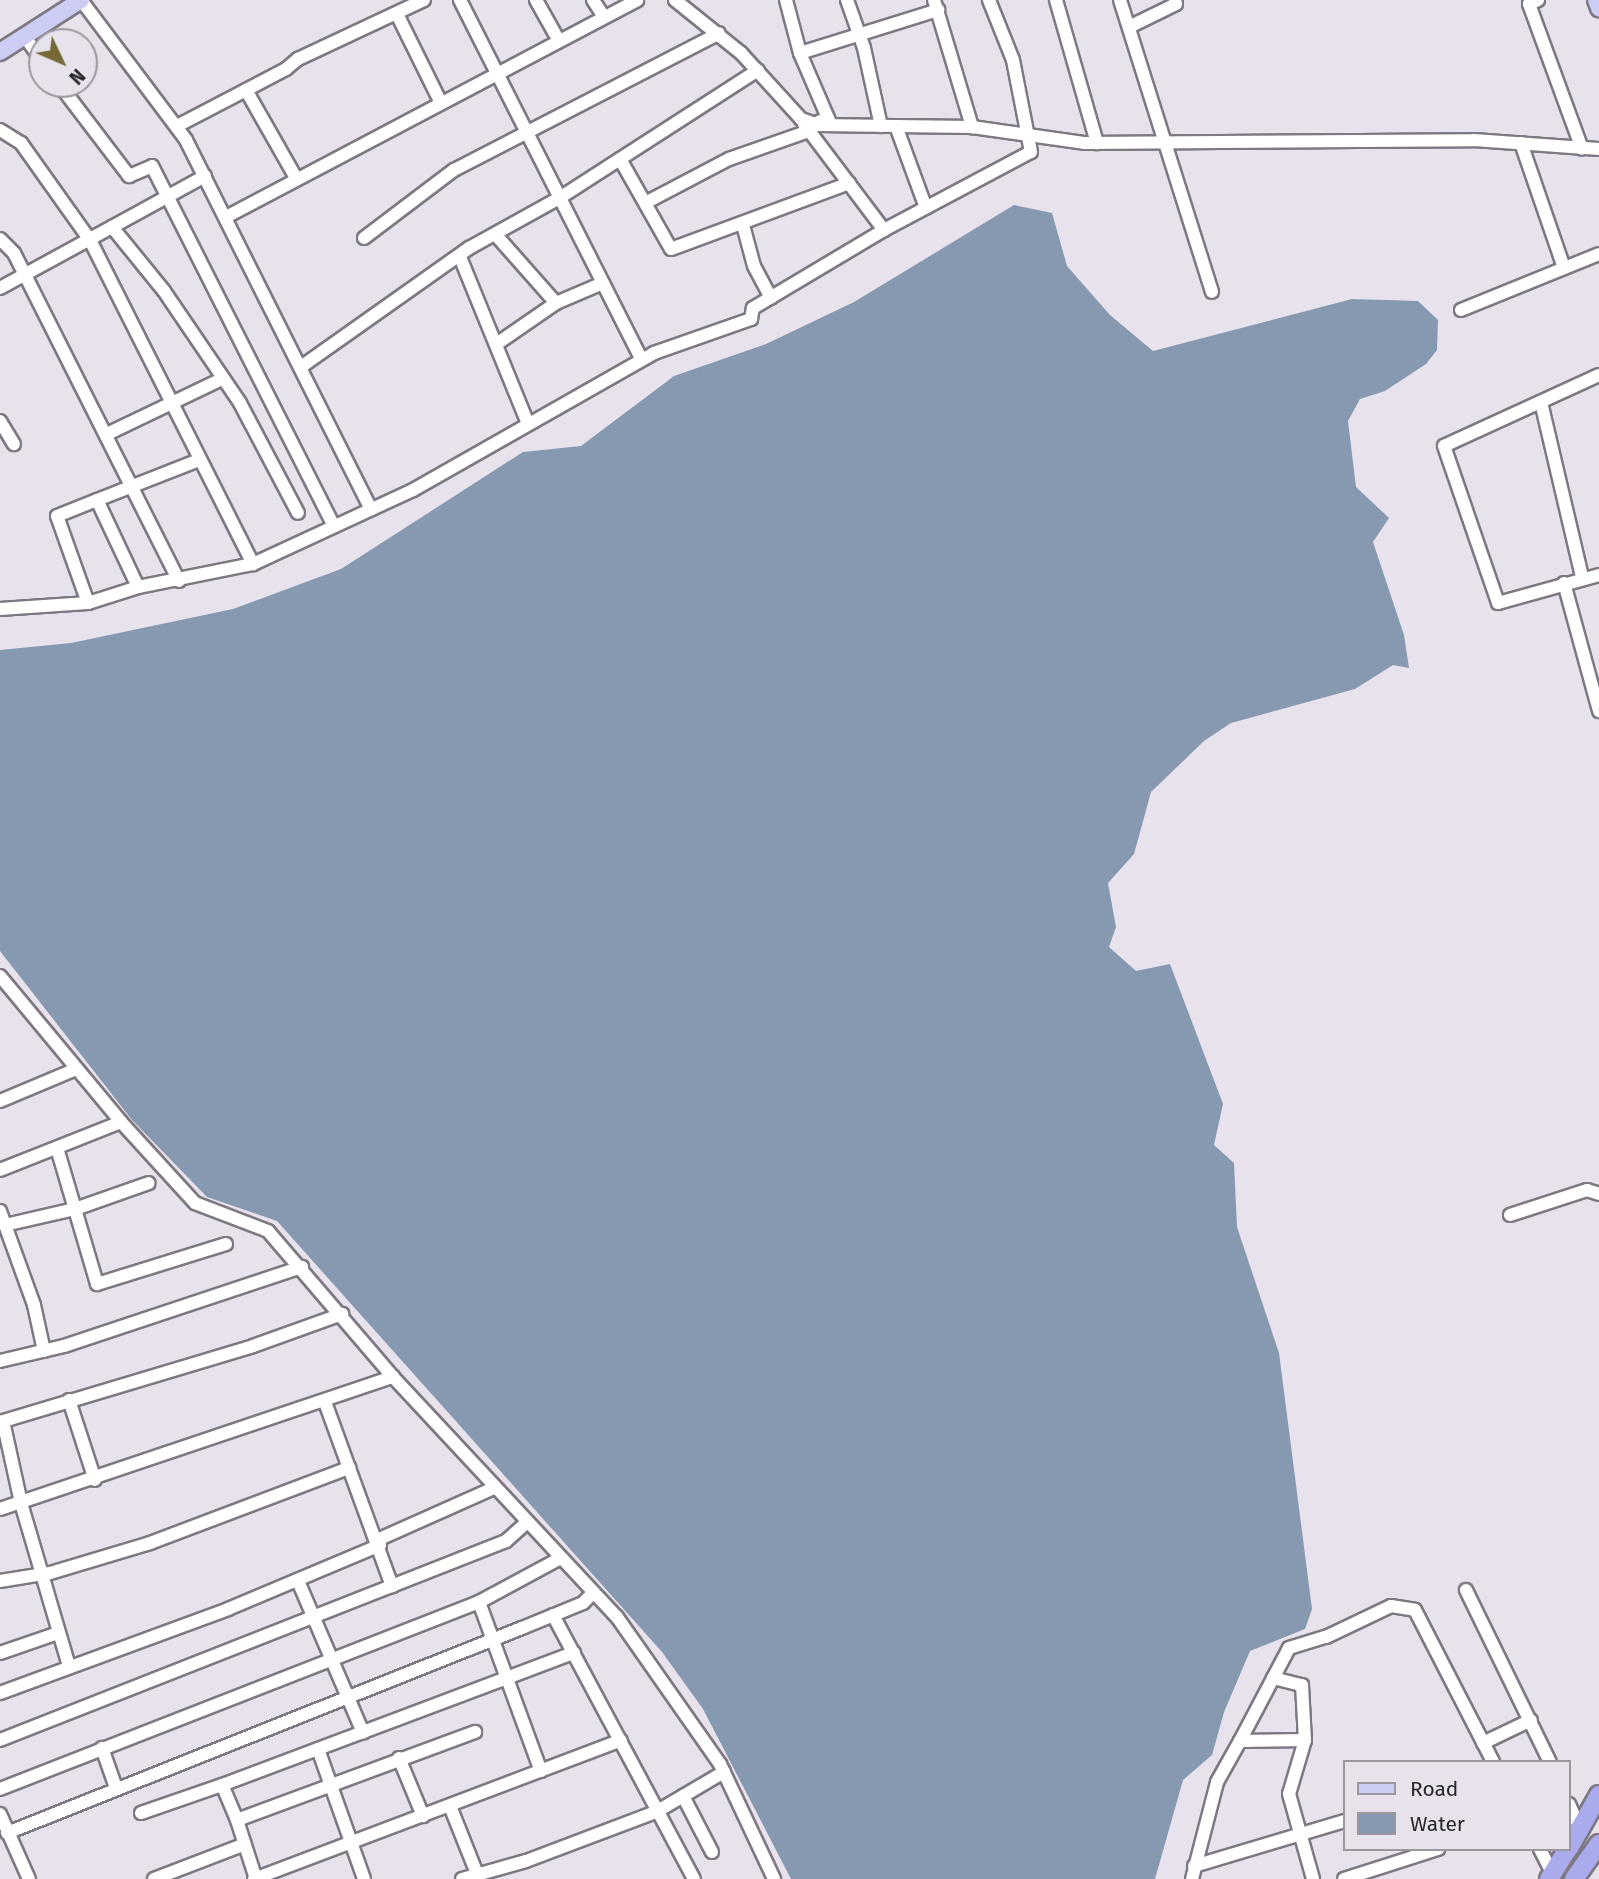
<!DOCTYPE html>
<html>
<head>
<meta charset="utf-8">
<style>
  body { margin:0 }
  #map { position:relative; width:1599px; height:1879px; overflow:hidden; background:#e8e2ed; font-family:"Fira Sans",sans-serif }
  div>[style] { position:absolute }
  .water>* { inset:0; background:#8699b1 }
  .roads { filter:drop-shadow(2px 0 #7e7882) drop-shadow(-2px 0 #7e7882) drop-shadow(0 2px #7e7882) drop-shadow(0 -2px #7e7882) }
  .minor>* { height:12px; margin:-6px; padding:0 6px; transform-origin:6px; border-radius:6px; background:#fff }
  .major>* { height:16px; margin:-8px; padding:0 8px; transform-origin:8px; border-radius:8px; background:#cccdf4 }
  .highway>* { height:18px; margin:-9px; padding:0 9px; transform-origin:9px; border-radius:9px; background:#aaabed }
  span { translate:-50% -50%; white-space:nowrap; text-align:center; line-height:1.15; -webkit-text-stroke:7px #e8e2ed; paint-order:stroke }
  .legend { position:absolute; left:1343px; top:1760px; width:228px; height:91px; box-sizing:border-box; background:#e8e2ed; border:2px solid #9c979f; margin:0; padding:9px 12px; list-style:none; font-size:21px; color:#29272a }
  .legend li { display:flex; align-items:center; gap:14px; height:35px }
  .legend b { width:35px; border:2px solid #9c979f }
  .north { position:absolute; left:28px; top:28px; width:70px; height:70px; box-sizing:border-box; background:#e8e2ed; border:2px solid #9c979f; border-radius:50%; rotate:134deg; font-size:19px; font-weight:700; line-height:28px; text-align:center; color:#29272a }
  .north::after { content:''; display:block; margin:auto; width:24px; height:32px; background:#756835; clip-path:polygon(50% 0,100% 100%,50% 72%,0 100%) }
</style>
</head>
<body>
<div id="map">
  <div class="water">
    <i style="clip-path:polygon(1014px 205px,1052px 213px,1067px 266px,1110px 315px,1153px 351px,1352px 299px,1418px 301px,1438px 320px,1437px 350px,1426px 364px,1385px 391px,1360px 399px,1348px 421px,1356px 487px,1389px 518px,1373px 542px,1404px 635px,1409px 668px,1393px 665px,1355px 689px,1231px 723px,1204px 741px,1151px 792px,1134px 854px,1108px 883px,1116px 927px,1109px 947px,1136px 971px,1170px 964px,1223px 1104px,1214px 1145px,1234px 1163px,1237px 1227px,1279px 1353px,1312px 1609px,1305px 1629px,1250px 1651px,1224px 1712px,1212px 1755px,1183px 1780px,1155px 1879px,791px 1879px,703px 1709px,662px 1652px,277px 1221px,207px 1197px,132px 1120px,0 951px,0 650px,71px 643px,233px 609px,341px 569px,523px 452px,581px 446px,674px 376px,766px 344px,854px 302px)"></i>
  </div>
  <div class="roads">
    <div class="minor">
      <i style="left:81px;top:0;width:175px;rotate:53.1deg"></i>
      <i style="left:186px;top:140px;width:413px;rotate:63.4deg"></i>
      <i style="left:460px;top:0;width:403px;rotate:63.2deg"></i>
      <i style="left:536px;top:0;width:47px;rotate:60.7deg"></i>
      <i style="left:593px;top:0;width:20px;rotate:57deg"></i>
      <i style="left:675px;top:0;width:85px;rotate:38.8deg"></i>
      <i style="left:741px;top:53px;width:89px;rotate:47.7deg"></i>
      <i style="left:801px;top:119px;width:18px;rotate:19deg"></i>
      <i style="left:818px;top:125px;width:154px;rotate:0.7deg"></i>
      <i style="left:972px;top:127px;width:113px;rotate:8.1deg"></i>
      <i style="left:1084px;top:143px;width:390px;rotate:-0.4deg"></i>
      <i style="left:1474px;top:140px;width:125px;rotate:4.1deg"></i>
      <i style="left:786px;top:0;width:55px;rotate:75.2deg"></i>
      <i style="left:847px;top:0;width:51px;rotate:70.5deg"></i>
      <i style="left:864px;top:48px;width:80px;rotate:77.7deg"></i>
      <i style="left:934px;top:0;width:133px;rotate:73.3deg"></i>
      <i style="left:1056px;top:0;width:149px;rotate:74deg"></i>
      <i style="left:1120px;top:0;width:306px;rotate:72.5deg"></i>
      <i style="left:1538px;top:0;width:10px;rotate:156deg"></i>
      <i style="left:1529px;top:4px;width:154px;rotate:69.9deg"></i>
      <i style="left:397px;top:14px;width:99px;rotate:63.7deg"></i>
      <i style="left:1129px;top:27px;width:52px;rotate:-26.1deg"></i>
      <i style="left:1176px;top:4px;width:4px;rotate:-104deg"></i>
      <i style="left:25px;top:37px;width:29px;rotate:54deg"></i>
      <i style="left:59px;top:84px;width:116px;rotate:52.7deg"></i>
      <i style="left:129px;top:176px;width:25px;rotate:-23deg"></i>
      <i style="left:152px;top:166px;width:403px;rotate:63.2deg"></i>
      <i style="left:246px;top:90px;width:101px;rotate:60.4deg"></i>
      <i style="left:804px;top:124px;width:133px;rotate:53deg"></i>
      <i style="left:831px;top:125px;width:78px;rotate:-113.3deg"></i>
      <i style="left:800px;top:53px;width:145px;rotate:-17.3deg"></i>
      <i style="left:177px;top:126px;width:123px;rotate:-27.6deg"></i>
      <i style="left:286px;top:69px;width:16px;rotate:-40deg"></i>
      <i style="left:298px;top:59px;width:139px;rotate:-25.1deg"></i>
      <i style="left:896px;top:126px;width:87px;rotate:69.9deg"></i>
      <i style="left:0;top:130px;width:25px;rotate:32deg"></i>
      <i style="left:21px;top:143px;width:119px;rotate:54.6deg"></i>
      <i style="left:90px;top:240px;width:363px;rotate:63.3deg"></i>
      <i style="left:1521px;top:143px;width:132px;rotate:71deg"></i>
      <i style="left:620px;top:159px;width:103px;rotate:60.5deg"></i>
      <i style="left:671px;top:249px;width:190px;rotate:-20.3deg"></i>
      <i style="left:647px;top:202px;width:93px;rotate:-27.7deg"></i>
      <i style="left:729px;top:159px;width:85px;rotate:-19.3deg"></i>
      <i style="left:809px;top:131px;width:15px;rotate:-42deg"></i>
      <i style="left:226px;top:217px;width:465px;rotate:-27.8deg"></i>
      <i style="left:743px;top:225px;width:42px;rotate:75deg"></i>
      <i style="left:754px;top:266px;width:36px;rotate:62deg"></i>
      <i style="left:112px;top:227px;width:106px;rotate:-28.7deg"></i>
      <i style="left:495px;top:234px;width:92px;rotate:48.5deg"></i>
      <i style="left:556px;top:303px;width:51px;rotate:-23.1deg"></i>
      <i style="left:364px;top:238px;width:113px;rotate:-37.1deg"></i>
      <i style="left:454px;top:170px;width:298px;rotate:-27.3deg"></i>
      <i style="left:0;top:239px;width:20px;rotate:45deg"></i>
      <i style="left:14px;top:253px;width:367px;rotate:63.3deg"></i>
      <i style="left:460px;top:257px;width:180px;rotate:67.8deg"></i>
      <i style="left:0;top:288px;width:128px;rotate:-28.6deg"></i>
      <i style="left:112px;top:227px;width:82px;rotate:50.9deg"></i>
      <i style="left:164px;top:291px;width:135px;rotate:55.8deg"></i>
      <i style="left:240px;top:403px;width:124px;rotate:62.2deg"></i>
      <i style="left:1461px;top:310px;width:149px;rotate:-22.1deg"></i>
      <i style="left:498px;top:343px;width:70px;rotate:-34.6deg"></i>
      <i style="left:301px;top:367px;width:206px;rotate:-35.3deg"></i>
      <i style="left:469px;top:248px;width:105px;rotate:-29deg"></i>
      <i style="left:561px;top:197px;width:234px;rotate:-32.8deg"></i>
      <i style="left:1599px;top:375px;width:170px;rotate:155.4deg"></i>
      <i style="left:1444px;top:446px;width:166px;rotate:71deg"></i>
      <i style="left:1498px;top:603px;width:105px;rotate:-15.5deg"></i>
      <i style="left:1541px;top:402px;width:180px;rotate:76.8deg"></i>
      <i style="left:0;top:421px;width:27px;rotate:59deg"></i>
      <i style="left:107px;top:434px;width:127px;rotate:-25.6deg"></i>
      <i style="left:1564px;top:583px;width:133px;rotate:74.7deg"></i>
      <i style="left:138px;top:587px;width:96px;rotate:-115.2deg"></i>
      <i style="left:97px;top:500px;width:110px;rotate:-21.4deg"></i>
      <i style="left:88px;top:603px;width:92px;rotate:-109.6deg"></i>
      <i style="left:57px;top:516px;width:43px;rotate:-21.8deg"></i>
      <i style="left:0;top:609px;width:88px;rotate:-3.9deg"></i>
      <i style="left:88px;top:603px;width:52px;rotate:-17.7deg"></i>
      <i style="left:138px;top:587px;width:117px;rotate:-11.3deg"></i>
      <i style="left:253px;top:564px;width:176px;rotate:-24.8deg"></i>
      <i style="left:413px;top:490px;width:277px;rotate:-29.6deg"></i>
      <i style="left:654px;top:353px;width:103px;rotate:-19.3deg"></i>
      <i style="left:751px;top:319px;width:11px;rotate:-80deg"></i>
      <i style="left:753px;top:308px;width:152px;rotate:-30.8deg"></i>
      <i style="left:884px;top:230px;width:166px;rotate:-28deg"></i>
      <i style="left:1031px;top:152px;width:94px;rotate:-101.1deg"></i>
      <i style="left:1013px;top:60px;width:65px;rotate:-111.8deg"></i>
      <i style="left:0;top:976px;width:190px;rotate:50.3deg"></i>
      <i style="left:121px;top:1122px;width:130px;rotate:158.4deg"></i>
      <i style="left:0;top:1101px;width:82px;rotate:-22.8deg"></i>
      <i style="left:57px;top:1148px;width:142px;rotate:73.6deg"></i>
      <i style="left:97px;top:1284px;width:135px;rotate:-17.2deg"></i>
      <i style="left:0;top:1211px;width:100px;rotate:70.1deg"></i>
      <i style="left:34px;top:1305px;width:47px;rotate:77.7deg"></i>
      <i style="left:1510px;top:1215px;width:81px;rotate:-18deg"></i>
      <i style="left:1587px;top:1190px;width:13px;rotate:18deg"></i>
      <i style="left:5px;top:1225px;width:72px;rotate:-12.9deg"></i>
      <i style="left:75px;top:1209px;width:78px;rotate:-19.4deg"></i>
      <i style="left:0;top:1361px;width:66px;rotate:-13.2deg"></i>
      <i style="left:64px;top:1346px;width:251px;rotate:-18.4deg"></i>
      <i style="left:393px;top:1377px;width:328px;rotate:47deg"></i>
      <i style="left:617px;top:1617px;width:179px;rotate:55deg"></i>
      <i style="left:720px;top:1764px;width:127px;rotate:64.8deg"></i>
      <i style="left:69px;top:1400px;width:84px;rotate:72deg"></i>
      <i style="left:3px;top:1421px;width:84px;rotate:77.6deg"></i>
      <i style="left:21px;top:1503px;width:170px;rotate:73.6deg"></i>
      <i style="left:0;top:1422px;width:264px;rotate:-16.7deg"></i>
      <i style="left:253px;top:1346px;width:95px;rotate:-19.8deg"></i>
      <i style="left:349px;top:1468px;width:126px;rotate:70deg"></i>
      <i style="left:0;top:1509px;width:415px;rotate:-18.6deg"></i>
      <i style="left:393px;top:1377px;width:192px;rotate:-130.6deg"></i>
      <i style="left:268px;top:1231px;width:78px;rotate:-159deg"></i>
      <i style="left:195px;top:1203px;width:110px;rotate:-132.4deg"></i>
      <i style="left:377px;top:1540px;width:128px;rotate:-24deg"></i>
      <i style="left:0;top:1581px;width:51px;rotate:-9.1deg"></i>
      <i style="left:50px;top:1573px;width:104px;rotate:-16.7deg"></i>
      <i style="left:150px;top:1543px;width:213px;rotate:-20.7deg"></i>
      <i style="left:349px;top:1468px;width:70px;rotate:-110deg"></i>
      <i style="left:298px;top:1581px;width:165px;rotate:66.8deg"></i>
      <i style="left:1466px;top:1590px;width:191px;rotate:64deg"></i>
      <i style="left:479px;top:1602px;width:180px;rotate:69.9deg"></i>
      <i style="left:553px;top:1615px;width:299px;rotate:61.9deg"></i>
      <i style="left:0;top:1653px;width:61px;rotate:-19deg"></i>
      <i style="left:1273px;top:1678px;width:30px;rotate:14deg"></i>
      <i style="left:1302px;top:1685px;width:55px;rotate:86.9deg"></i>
      <i style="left:0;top:1693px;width:243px;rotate:-20.2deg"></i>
      <i style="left:228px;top:1609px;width:165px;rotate:-22.8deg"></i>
      <i style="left:0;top:1740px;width:544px;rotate:-21.47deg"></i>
      <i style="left:506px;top:1541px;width:27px;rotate:-42deg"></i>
      <i style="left:1240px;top:1741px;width:105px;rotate:-62.2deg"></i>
      <i style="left:1289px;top:1648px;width:39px;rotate:-17deg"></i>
      <i style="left:1326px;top:1637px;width:72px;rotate:-25.5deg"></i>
      <i style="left:1391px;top:1606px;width:24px;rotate:9deg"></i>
      <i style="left:1415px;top:1610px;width:171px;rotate:62.8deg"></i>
      <i style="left:1483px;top:1743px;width:53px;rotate:-25.6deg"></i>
      <i style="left:102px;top:1748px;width:42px;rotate:70.7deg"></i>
      <i style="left:318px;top:1749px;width:138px;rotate:70.5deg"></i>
      <i style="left:399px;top:1758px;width:63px;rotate:67.5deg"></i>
      <i style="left:0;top:1789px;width:514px;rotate:-21.33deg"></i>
      <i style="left:479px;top:1602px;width:91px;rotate:-28.3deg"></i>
      <i style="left:683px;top:1796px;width:63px;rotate:62.6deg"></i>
      <i style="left:1569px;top:1804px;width:30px;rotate:66deg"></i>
      <i style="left:450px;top:1806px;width:79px;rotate:68.3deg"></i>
      <i style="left:141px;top:1813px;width:86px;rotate:-19.1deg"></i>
      <i style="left:0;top:1814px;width:71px;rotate:66deg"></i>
      <i style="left:237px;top:1820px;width:38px;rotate:-113deg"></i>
      <i style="left:222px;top:1785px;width:376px;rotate:-20.6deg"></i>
      <i style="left:7px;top:1833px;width:554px;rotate:-21.71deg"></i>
      <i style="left:522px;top:1628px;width:66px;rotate:-22.3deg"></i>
      <i style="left:583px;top:1603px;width:14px;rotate:-45deg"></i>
      <i style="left:1540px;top:1849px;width:28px;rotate:63deg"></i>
      <i style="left:1194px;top:1866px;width:158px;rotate:-16.6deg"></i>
      <i style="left:154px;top:1879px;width:97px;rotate:-21deg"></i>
      <i style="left:254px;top:1879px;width:392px;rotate:-20.7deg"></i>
      <i style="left:256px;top:1879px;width:62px;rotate:-107.9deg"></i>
      <i style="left:237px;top:1820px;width:254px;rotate:-20.3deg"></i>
      <i style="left:462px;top:1879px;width:66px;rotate:-15.7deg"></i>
      <i style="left:526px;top:1861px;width:139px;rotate:-20.7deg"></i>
      <i style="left:656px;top:1812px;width:79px;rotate:-30.5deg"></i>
      <i style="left:1192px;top:1879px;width:100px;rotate:-75.5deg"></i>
      <i style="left:1217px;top:1782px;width:47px;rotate:-60.7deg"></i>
      <i style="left:1240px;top:1741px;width:65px;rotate:-0.9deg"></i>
      <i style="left:1305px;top:1740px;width:56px;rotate:106.5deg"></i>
      <i style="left:1289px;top:1794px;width:88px;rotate:74.2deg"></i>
      <i style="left:1344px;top:1879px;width:99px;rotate:-17.7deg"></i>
    </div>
    <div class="major">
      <i style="left:1596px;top:0;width:9px;rotate:69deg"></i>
      <i style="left:0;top:52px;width:96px;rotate:-32.7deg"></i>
    </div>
    <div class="highway">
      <i style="left:1569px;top:1848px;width:61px;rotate:-60.5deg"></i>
      <i style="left:1549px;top:1879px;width:36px;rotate:-58deg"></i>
      <i style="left:1574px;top:1879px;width:43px;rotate:-54.5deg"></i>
    </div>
  </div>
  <ul class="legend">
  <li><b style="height:9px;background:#cccdf4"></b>Road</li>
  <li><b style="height:19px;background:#8699b1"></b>Water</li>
  </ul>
  <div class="north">N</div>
</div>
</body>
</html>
